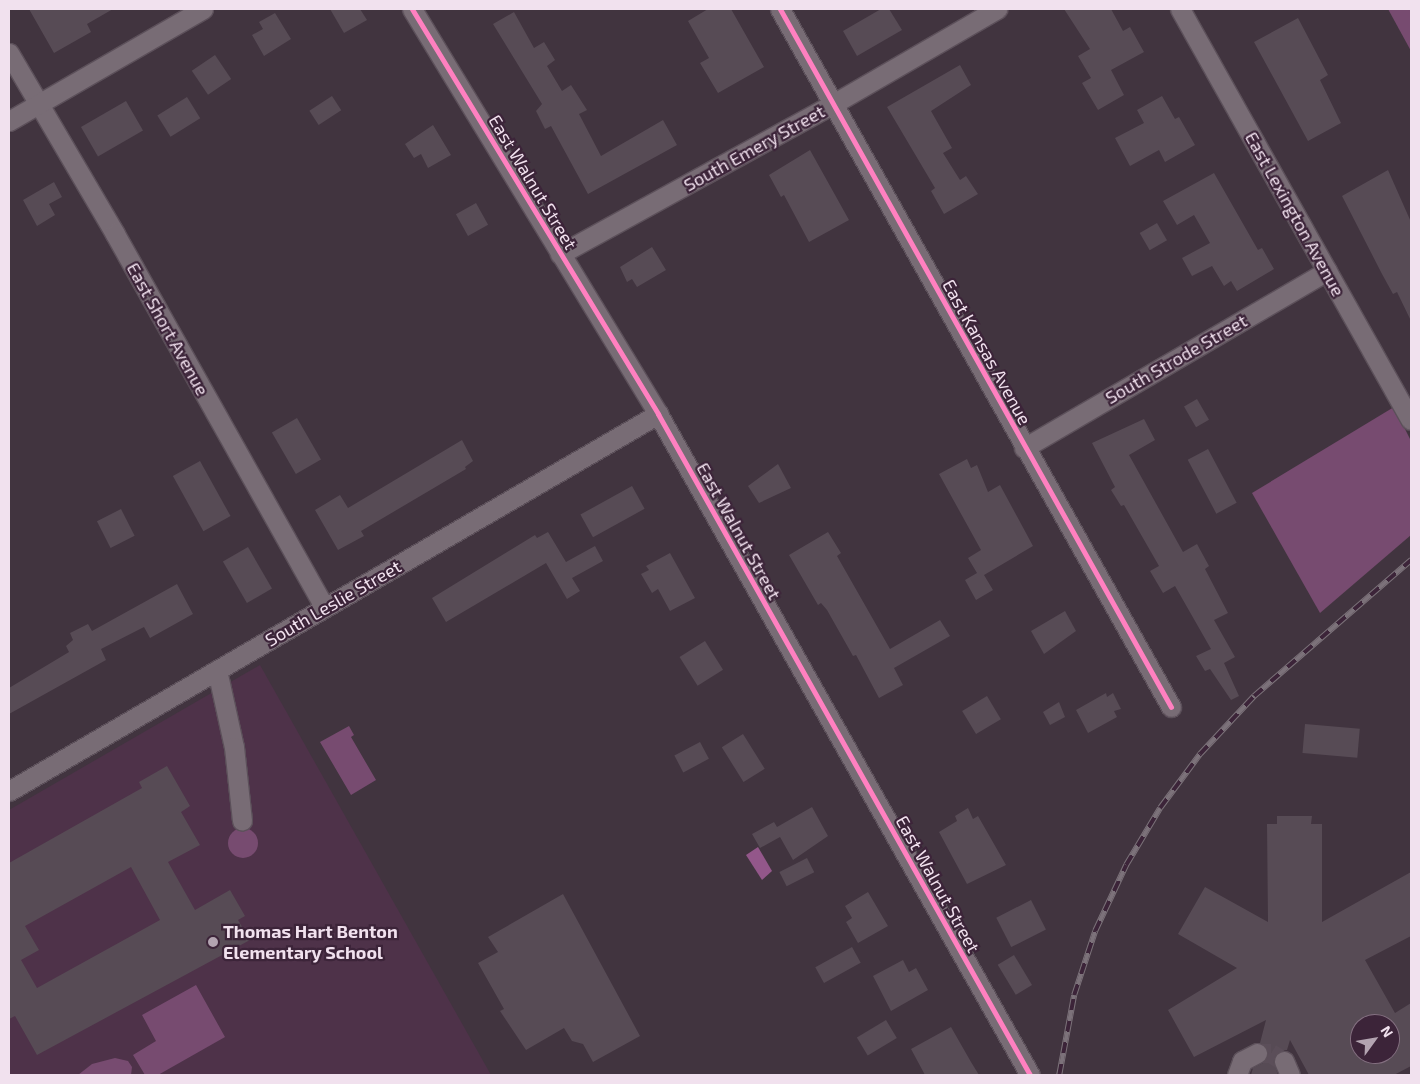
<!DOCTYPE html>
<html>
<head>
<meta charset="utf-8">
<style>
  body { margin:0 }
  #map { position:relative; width:1420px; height:1084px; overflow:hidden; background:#41343f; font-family:"Exo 2",sans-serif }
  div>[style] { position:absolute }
  .built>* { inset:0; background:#4e3249 }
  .green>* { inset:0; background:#774b70 }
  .round { border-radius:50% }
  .water>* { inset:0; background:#93578a }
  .building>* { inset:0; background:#574b55; transform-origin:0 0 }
  .minor-tunnel>* { height:19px; margin-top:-9.5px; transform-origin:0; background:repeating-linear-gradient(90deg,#5b4e59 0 19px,transparent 0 28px) }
  .roads { filter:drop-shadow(1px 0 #5c505a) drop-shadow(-1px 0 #5c505a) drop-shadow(0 1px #5c505a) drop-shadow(0 -1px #5c505a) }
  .minor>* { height:19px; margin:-9.5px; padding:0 9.5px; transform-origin:9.5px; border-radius:9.5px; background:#786c75 }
  .rail>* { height:5.5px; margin-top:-2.75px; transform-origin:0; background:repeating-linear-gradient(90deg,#3c2439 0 11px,#7c727a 0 22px); box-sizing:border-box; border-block:1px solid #7c727a }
  .cycleway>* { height:5px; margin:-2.5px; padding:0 2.5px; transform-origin:2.5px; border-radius:2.5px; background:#ff80c0 }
  .dots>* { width:14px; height:14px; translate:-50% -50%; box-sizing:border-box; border:2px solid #3c2439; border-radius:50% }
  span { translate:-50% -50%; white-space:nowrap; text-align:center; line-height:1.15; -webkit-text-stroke:4.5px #3c2439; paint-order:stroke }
  .street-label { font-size:18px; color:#f1e1ee }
  .poi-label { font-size:18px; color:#f1e1ee; font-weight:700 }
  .left { translate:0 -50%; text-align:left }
  .frame { position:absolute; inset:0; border:10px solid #f1e1ee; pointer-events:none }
  .north { position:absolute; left:1350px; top:1014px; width:50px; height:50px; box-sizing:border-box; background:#3c2439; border:1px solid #847081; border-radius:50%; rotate:58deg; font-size:14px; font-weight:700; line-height:20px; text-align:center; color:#f1e1ee }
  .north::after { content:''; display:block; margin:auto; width:18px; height:22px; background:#b3a4b1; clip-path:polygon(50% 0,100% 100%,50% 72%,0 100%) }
</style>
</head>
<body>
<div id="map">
  <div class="built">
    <i style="clip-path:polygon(260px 665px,491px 1075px,9px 1075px,9px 810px)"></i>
  </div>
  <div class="green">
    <i style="clip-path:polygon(1388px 9px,1411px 9px,1411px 51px)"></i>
    <i style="clip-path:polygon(1394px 407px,1411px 441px,1411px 535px,1320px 613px,1252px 493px)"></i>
    <i style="clip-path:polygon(349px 726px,354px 735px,351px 737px,376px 780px,351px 795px,320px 742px)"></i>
    <i class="round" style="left:228px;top:828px;width:30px;height:30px"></i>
    <i style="clip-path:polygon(196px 985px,225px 1037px,158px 1075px,145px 1075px,133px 1055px,156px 1041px,142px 1015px)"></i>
    <i style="clip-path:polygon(115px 1058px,128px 1061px,132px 1067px,131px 1075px,78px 1075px,92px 1064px)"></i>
  </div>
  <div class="water">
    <i style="clip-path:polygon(758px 847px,772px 871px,762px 880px,746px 855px)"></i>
  </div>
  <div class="building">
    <i style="clip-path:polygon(29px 9px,113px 9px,87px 24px,91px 32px,54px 53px)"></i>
    <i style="clip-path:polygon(330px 9px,360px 9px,367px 20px,344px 33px)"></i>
    <i style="clip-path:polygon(708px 9px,731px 9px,764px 67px,718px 93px,700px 63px,709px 58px,688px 21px)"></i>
    <i style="clip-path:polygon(881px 9px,889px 9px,902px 30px,857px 56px,843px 31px)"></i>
    <i style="clip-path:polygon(1064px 9px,1111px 9px,1123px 31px,1130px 27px,1144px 52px,1111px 70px,1124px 95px,1098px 110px,1082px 83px,1091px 78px,1078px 56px,1090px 49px)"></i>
    <i style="clip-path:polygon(514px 12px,534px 48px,544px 42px,555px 60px,547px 66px,562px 91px,571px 85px,587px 110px,579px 114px,601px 156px,663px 120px,677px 145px,588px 194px,551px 126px,545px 129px,536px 111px,542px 104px,493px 24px)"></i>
    <i style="clip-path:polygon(275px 13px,291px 39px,264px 56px,252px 35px,263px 29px,259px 22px)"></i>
    <i style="clip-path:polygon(1298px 18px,1328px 75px,1320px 80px,1341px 123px,1308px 141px,1254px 42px)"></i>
    <i style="left:215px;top:55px;width:29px;height:28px;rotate:56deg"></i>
    <i style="clip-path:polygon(960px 65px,971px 85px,931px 111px,952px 148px,943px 153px,960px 180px,966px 176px,978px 194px,944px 214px,931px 191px,935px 188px,887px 107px)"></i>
    <i style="left:332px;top:96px;width:17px;height:27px;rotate:57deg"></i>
    <i style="clip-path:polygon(1162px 96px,1175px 119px,1179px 117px,1195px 145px,1165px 162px,1159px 150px,1130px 166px,1115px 138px,1144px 123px,1137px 110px)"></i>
    <i style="left:187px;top:97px;width:25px;height:35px;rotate:58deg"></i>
    <i style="left:126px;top:101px;width:34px;height:52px;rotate:60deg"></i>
    <i style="clip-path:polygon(433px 125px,451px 155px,428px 168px,421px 154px,414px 158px,405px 144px)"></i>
    <i style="clip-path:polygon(810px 150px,849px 220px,809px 242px,784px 195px,781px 197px,769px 175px)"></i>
    <i style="clip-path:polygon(1388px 170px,1411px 222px,1411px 321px,1397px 292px,1393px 294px,1382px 274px,1342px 196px)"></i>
    <i style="clip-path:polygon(1214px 173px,1258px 250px,1262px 248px,1274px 269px,1237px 291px,1231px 281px,1224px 286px,1212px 266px,1192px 276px,1182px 258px,1210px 243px,1194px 215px,1177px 225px,1163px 201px)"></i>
    <i style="clip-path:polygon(54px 182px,62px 197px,49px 204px,55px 215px,37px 226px,23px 200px)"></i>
    <i style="left:476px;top:203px;width:25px;height:23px;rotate:61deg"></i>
    <i style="left:1157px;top:223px;width:20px;height:20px;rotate:60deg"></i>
    <i style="clip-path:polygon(652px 247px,666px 270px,637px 287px,632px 279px,627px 282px,620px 267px)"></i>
    <i style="left:1197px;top:399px;width:24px;height:15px;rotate:60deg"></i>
    <i style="left:297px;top:418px;width:48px;height:29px;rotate:60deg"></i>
    <i style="clip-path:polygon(1144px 419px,1155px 440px,1129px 455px,1183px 552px,1197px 544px,1209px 566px,1205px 569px,1228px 613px,1214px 620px,1235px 657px,1224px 663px,1239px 696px,1231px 700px,1210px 669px,1205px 671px,1196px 656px,1211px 649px,1175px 586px,1163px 593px,1150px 571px,1159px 566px,1124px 505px,1121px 506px,1111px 490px,1115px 487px,1092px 443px)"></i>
    <i style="clip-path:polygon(462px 440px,473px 461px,465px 467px,466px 469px,361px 531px,364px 536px,338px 550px,315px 510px,340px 495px,348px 508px)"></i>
    <i style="left:1208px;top:449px;width:61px;height:23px;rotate:62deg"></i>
    <i style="clip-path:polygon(967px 459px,971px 468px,977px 465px,988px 492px,1000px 485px,1033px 546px,984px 575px,993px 590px,976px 600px,965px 580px,977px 573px,968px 558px,981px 550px,939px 474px)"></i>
    <i style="left:200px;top:461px;width:63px;height:31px;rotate:61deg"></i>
    <i style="clip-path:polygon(778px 464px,791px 488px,759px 503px,748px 486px)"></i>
    <i style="left:632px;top:486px;width:26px;height:59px;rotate:61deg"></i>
    <i style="left:121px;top:509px;width:30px;height:27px;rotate:63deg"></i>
    <i style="clip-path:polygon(548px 532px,566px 562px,595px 546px,603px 561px,572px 578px,580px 591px,567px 599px,546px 563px,446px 622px,432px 598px,535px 535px,537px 538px)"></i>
    <i style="clip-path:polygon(828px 532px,841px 553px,837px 556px,890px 649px,940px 620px,950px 636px,894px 668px,903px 685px,879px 698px,856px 655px,853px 656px,827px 610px,821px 603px,818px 605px,789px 555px)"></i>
    <i style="left:248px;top:547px;width:48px;height:29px;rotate:60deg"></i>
    <i style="clip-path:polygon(670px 553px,695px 598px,670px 611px,658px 589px,652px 593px,641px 574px,649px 570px,646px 566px)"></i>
    <i style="clip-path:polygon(177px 584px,193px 614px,150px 638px,144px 627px,101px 649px,106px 660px,9px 714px,9px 688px,69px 652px,66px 646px,73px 640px,70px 633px,88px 624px,92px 631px)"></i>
    <i style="clip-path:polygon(1065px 611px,1076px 631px,1044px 654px,1031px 631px)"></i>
    <i style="left:705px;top:641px;width:34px;height:30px;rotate:58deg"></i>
    <i style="clip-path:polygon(1106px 693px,1107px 697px,1113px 693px,1121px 709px,1114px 711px,1117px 717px,1088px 733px,1076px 710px)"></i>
    <i style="left:987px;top:696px;width:27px;height:29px;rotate:59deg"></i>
    <i style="clip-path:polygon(1059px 702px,1065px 717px,1050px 725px,1043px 712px)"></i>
    <i style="left:1305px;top:724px;width:55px;height:29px;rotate:5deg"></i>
    <i style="left:743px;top:734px;width:41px;height:25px;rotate:58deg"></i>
    <i style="left:700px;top:742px;width:19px;height:29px;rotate:62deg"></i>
    <i style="clip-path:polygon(evenodd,167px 766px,190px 806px,181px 812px,200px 845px,168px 862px,195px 910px,230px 890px,245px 916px,238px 920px,250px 940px,37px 1055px,15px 1016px,9px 1019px,9px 863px,142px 788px,139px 782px,167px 766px,131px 867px,160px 920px,37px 988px,21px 960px,39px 950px,25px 926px,131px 867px)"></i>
    <i style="clip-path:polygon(812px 807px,828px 836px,793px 860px,780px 837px,760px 848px,752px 834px,774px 822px,777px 827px)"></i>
    <i style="clip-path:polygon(968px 808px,973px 819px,978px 816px,1006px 865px,967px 884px,939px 832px,957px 821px,955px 816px)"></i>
    <i style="clip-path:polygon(evenodd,1277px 816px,1312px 816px,1311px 824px,1322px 824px,1322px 922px,1411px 872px,1411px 936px,1365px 960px,1395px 1013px,1411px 1003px,1411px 1066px,1394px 1075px,1309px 1075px,1290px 1040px,1287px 1050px,1279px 1051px,1273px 1059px,1278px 1075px,1251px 1075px,1253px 1068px,1263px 1063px,1268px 1054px,1267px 1047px,1260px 1043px,1266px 1020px,1194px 1057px,1168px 1010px,1237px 968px,1178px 934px,1205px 887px,1268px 922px,1267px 824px,1277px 824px,1277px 816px,1360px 1024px,1390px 1024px,1390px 1054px,1360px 1054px,1360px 1024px)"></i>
    <i style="left:807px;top:858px;width:16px;height:31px;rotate:63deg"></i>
    <i style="clip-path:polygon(868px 892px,888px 926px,858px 943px,846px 922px,852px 918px,845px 906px)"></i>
    <i style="clip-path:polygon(563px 894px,640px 1036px,593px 1062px,583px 1044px,572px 1041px,564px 1028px,526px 1050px,500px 1011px,504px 1009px,478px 963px,498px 952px,488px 937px)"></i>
    <i style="left:1031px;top:900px;width:33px;height:39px;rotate:63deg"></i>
    <i style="left:852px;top:947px;width:18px;height:42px;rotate:61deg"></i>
    <i style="left:1014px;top:955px;width:35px;height:19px;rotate:59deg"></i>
    <i style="clip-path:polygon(903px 960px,909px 972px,916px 968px,928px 990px,891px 1011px,873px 976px)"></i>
    <i style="left:886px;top:1020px;width:21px;height:34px;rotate:59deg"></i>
    <i style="clip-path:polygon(951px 1027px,971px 1062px,979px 1075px,925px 1075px,911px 1049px)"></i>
  </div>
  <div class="minor-tunnel">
    <i style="left:1257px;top:1053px;width:14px"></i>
    <i style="left:1271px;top:1053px;width:15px;rotate:32deg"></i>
  </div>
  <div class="roads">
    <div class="minor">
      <i style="left:412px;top:9px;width:474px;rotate:58.7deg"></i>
      <i style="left:658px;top:414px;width:758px;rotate:60.63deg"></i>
      <i style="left:780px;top:9px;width:800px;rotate:60.74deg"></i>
      <i style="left:1180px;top:9px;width:471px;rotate:60.7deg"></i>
      <i style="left:9px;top:53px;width:210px;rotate:59.6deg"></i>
      <i style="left:115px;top:234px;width:428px;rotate:60.7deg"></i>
      <i style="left:9px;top:121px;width:224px;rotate:-30deg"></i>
      <i style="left:560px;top:254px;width:311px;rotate:-28.8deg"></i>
      <i style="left:833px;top:104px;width:190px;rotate:-30.1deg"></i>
      <i style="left:1024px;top:448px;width:351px;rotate:-30.3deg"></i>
      <i style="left:217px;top:670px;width:79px;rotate:77.6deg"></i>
      <i style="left:234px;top:747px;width:74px;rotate:83.8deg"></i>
      <i style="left:9px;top:791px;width:751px;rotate:-30.15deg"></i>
      <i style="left:1284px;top:1061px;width:15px;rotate:67deg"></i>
      <i style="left:1237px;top:1075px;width:15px;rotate:-70deg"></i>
      <i style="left:1242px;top:1061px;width:17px;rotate:-28deg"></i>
    </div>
  </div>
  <div class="rail">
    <i style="left:1059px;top:1075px;width:81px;rotate:-79.4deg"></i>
    <i style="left:1074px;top:995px;width:67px;rotate:-71.8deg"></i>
    <i style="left:1095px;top:931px;width:73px;rotate:-64.8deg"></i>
    <i style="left:1126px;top:865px;width:66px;rotate:-59.2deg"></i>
    <i style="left:1160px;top:808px;width:67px;rotate:-53.5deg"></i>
    <i style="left:1200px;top:754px;width:79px;rotate:-47deg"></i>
    <i style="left:1254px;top:696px;width:208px;rotate:-40.9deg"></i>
  </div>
  <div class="cycleway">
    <i style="left:412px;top:9px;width:474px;rotate:58.7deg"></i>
    <i style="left:658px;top:414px;width:758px;rotate:60.63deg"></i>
    <i style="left:780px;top:9px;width:800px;rotate:60.74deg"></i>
  </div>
  <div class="dots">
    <i style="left:213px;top:942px;background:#b3a4b1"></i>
  </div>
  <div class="street-label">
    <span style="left:754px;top:148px;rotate:-29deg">South Emery Street</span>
    <span style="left:533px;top:182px;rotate:59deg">East Walnut Street</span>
    <span style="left:1295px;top:214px;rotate:61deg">East Lexington Avenue</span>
    <span style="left:168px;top:329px;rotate:61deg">East Short Avenue</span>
    <span style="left:987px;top:352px;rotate:61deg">East Kansas Avenue</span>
    <span style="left:1176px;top:359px;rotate:-30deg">South Strode Street</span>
    <span style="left:739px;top:531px;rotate:61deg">East Walnut Street</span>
    <span style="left:333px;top:603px;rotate:-30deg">South Leslie Street</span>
    <span style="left:938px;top:884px;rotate:61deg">East Walnut Street</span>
  </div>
  <div class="poi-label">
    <span class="left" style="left:223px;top:942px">Thomas Hart Benton<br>Elementary School</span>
  </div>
  <div class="frame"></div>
  <div class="north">N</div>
</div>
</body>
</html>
